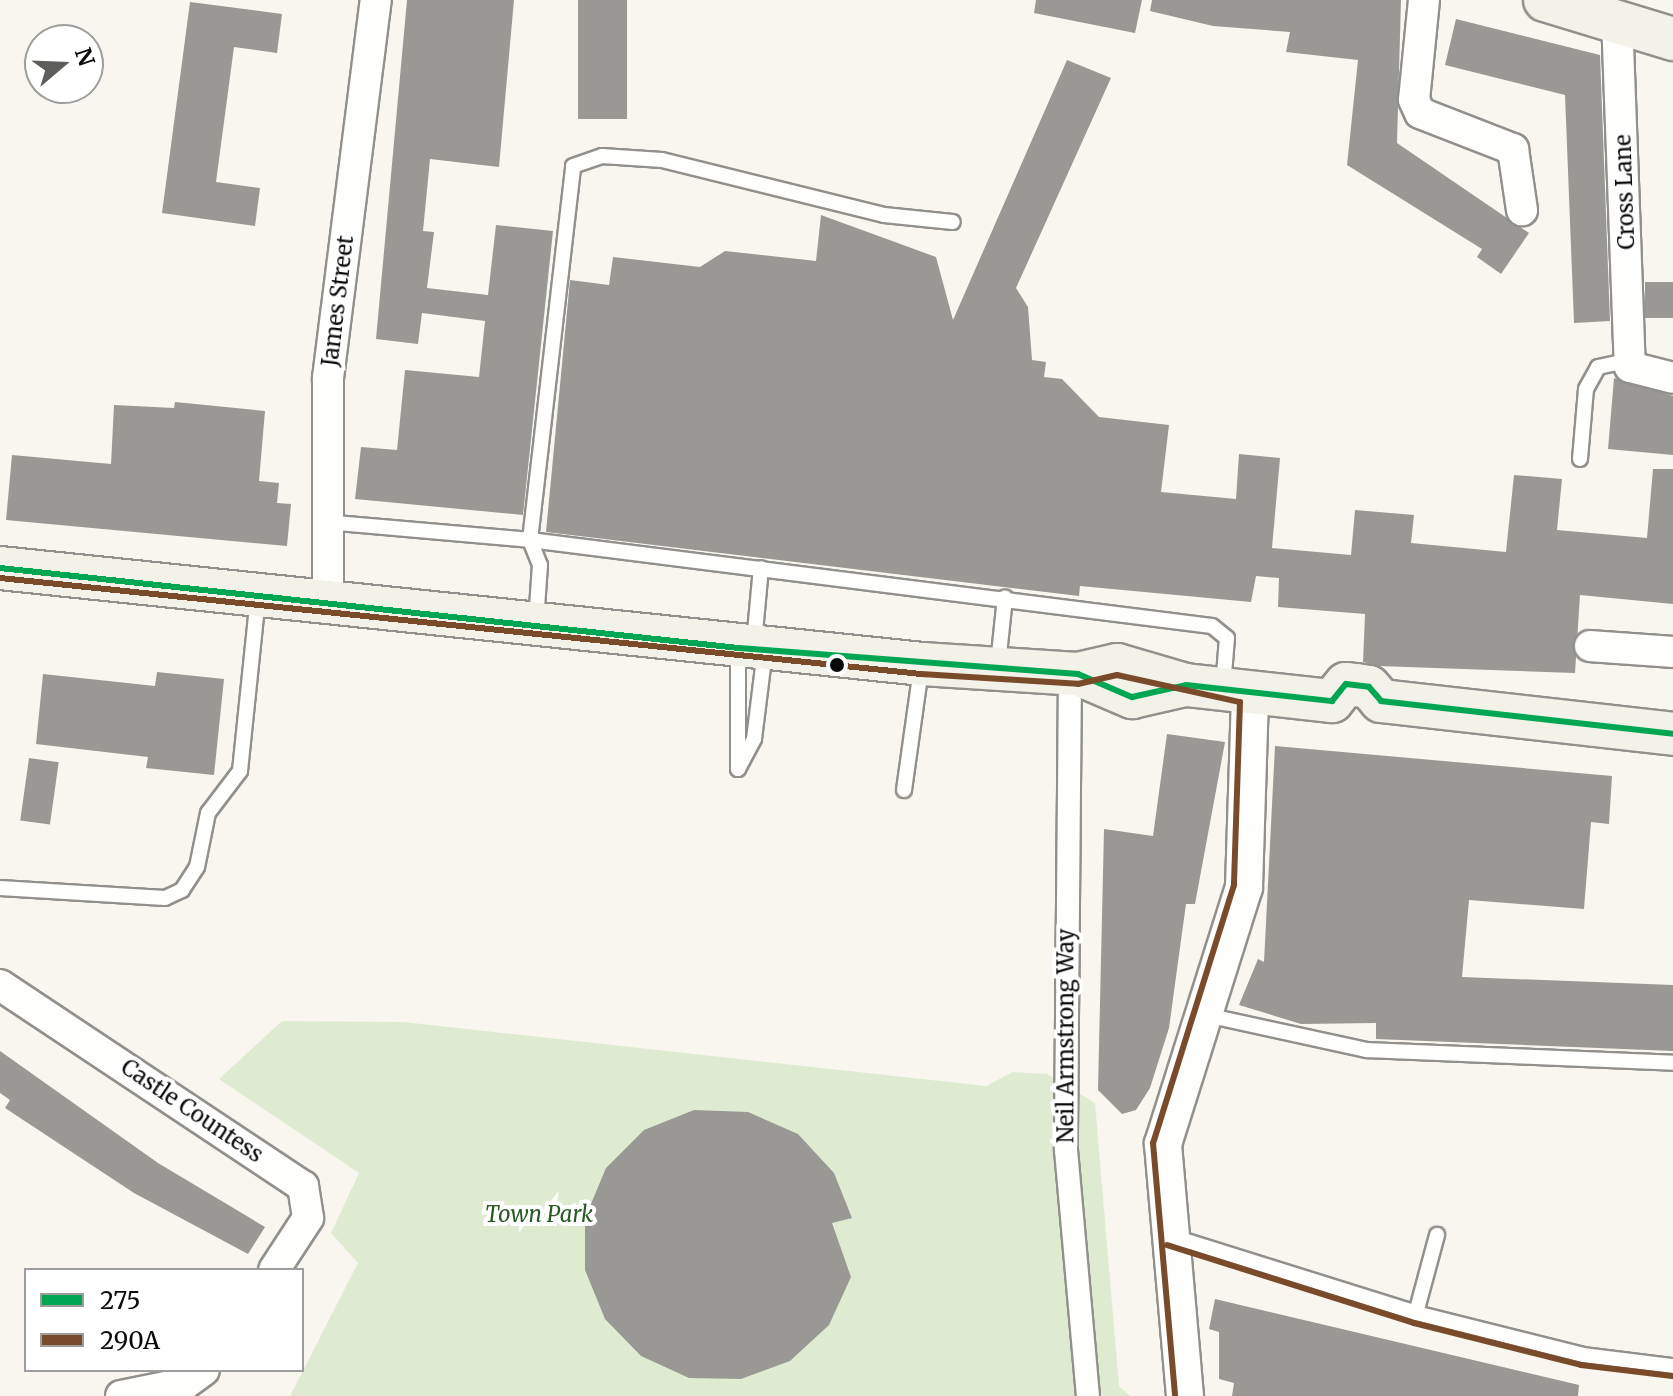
<!DOCTYPE html>
<html>
<head>
<meta charset="utf-8">
<style>
  body { margin:0 }
  #map { position:relative; width:1673px; height:1396px; overflow:hidden; background:#f8f6ee; font-family:Merriweather,serif }
  div>[style] { position:absolute }
  .green>* { inset:0; background:#dfebd0 }
  .building>* { inset:0; background:#9a9894; transform-origin:0 0 }
  .roads { filter:drop-shadow(2px 0 #91908d) drop-shadow(-2px 0 #91908d) drop-shadow(0 2px #91908d) drop-shadow(0 -2px #91908d) }
  .service>* { height:14px; margin:-7px; padding:0 7px; transform-origin:7px; border-radius:7px; background:#fefefc }
  .pedestrian>* { height:22px; margin:-11px; padding:0 11px; transform-origin:11px; border-radius:11px; background:#fefefc }
  .minor>* { height:30px; margin:-15px; padding:0 15px; transform-origin:15px; border-radius:15px; background:#fefefc }
  .tertiary>* { height:36px; margin:-18px; padding:0 18px; transform-origin:18px; border-radius:18px; background:#fefefc }
  .secondary>* { height:42px; margin:-21px; padding:0 21px; transform-origin:21px; border-radius:21px; background:#f2f2e8 }
  .bus-1>* { height:6px; margin:-3px; padding:0 3px; transform-origin:3px; border-radius:3px; background:#00a651 }
  .bus-2>* { height:6px; margin:-3px; padding:0 3px; transform-origin:3px; border-radius:3px; background:#7a4b2a }
  .dots>* { width:22px; height:22px; translate:-50% -50%; box-sizing:border-box; border:4px solid #fff; border-radius:50% }
  span { translate:-50% -50%; white-space:nowrap; text-align:center; line-height:1.15; -webkit-text-stroke:8px #fff; paint-order:stroke }
  .street-label { font-size:22px; color:#0a0a0a }
  .park-label { font-size:22px; color:#295923; font-style:italic }
  .legend { position:absolute; left:24px; top:1268px; width:280px; height:104px; box-sizing:border-box; background:#fff; border:2px solid #9d9d9d; margin:0; padding:10px 14px; list-style:none; font-size:24px; color:#0a0a0a }
  .legend li { display:flex; align-items:center; gap:16px; height:40px }
  .legend b { width:40px; border:2px solid #9d9d9d }
  .north { position:absolute; left:24px; top:24px; width:80px; height:80px; box-sizing:border-box; background:#fff; border:2px solid #9d9d9d; border-radius:50%; rotate:71deg; font-size:22px; font-weight:700; line-height:32px; text-align:center; color:#0a0a0a }
  .north::after { content:''; display:block; margin:auto; width:28px; height:36px; background:#5d5d5a; clip-path:polygon(50% 0,100% 100%,50% 72%,0 100%) }
</style>
</head>
<body>
<div id="map">
  <div class="green">
    <i style="clip-path:polygon(282px 1021px,403px 1022px,986px 1086px,1013px 1072px,1047px 1074px,1095px 1103px,1119px 1386px,1130px 1396px,290px 1396px,358px 1263px,331px 1233px,359px 1173px,219px 1079px)"></i>
  </div>
  <div class="building">
    <i style="clip-path:polygon(407px 0,514px 0,499px 167px,430px 159px,423px 231px,434px 232px,427px 288px,488px 295px,496px 225px,553px 231px,523px 515px,355px 499px,361px 447px,397px 450px,405px 370px,479px 377px,485px 321px,422px 313px,418px 344px,376px 339px)"></i>
    <i style="left:578px;top:0;width:49px;height:119px"></i>
    <i style="clip-path:polygon(1036px 0,1142px 0,1135px 33px,1034px 13px)"></i>
    <i style="clip-path:polygon(1152px 0,1401px 0,1397px 143px,1529px 233px,1501px 274px,1477px 257px,1482px 249px,1347px 165px,1358px 60px,1286px 52px,1290px 32px,1213px 26px,1150px 11px)"></i>
    <i style="clip-path:polygon(190px 2px,282px 14px,277px 53px,234px 47px,216px 182px,260px 188px,255px 226px,162px 213px)"></i>
    <i style="clip-path:polygon(1456px 19px,1600px 55px,1610px 321px,1574px 323px,1565px 95px,1445px 65px)"></i>
    <i style="clip-path:polygon(1067px 60px,1111px 78px,1016px 288px,1028px 307px,1032px 360px,1046px 362px,1044px 377px,1062px 379px,1099px 417px,1169px 425px,1161px 492px,1236px 499px,1239px 454px,1280px 458px,1272px 548px,1351px 555px,1355px 510px,1414px 515px,1411px 543px,1506px 552px,1514px 475px,1562px 479px,1557px 530px,1647px 538px,1653px 469px,1673px 469px,1673px 604px,1580px 595px,1575px 673px,1379px 666px,1363px 662px,1365px 614px,1278px 607px,1279px 578px,1256px 576px,1251px 602px,1080px 586px,1079px 596px,546px 532px,570px 280px,609px 285px,613px 257px,700px 267px,725px 251px,816px 261px,821px 215px,936px 257px,953px 320px)"></i>
    <i style="left:1673px;top:282px;width:36px;height:28px;rotate:90deg"></i>
    <i style="clip-path:polygon(1614px 378px,1673px 396px,1673px 455px,1608px 449px)"></i>
    <i style="clip-path:polygon(175px 402px,265px 411px,259px 481px,279px 483px,277px 503px,291px 504px,287px 546px,6px 520px,12px 455px,111px 464px,114px 405px,174px 408px)"></i>
    <i style="clip-path:polygon(157px 672px,224px 679px,214px 775px,146px 768px,148px 757px,36px 744px,43px 674px,155px 686px)"></i>
    <i style="clip-path:polygon(1167px 734px,1225px 742px,1195px 904px,1186px 904px,1169px 1028px,1150px 1088px,1136px 1110px,1122px 1114px,1098px 1090px,1104px 829px,1153px 836px)"></i>
    <i style="clip-path:polygon(1275px 746px,1612px 776px,1609px 824px,1591px 822px,1584px 909px,1469px 900px,1462px 977px,1673px 985px,1673px 1051px,1376px 1039px,1376px 1023px,1301px 1024px,1239px 1005px,1258px 959px,1264px 962px)"></i>
    <i style="left:29px;top:758px;width:30px;height:63px;rotate:8deg"></i>
    <i style="clip-path:polygon(0 1051px,158px 1163px,265px 1227px,248px 1254px,134px 1193px,5px 1108px,10px 1100px,0 1093px)"></i>
    <i style="clip-path:polygon(694px 1110px,748px 1112px,798px 1134px,834px 1173px,852px 1218px,832px 1223px,851px 1277px,829px 1325px,790px 1361px,741px 1379px,689px 1378px,641px 1356px,605px 1319px,585px 1270px,585px 1218px,606px 1168px,644px 1130px)"></i>
    <i style="clip-path:polygon(1215px 1299px,1579px 1385px,1578px 1396px,1232px 1396px,1234px 1383px,1219px 1379px,1219px 1332px,1209px 1329px)"></i>
  </div>
  <div class="roads">
    <div class="service">
      <i style="left:1580px;top:459px;width:70px;rotate:-85.1deg"></i>
      <i style="left:1586px;top:389px;width:25px;rotate:-61deg"></i>
      <i style="left:1598px;top:367px;width:33px;rotate:-12deg"></i>
      <i style="left:325px;top:522px;width:206px;rotate:5deg"></i>
      <i style="left:530px;top:540px;width:687px;rotate:7.19deg"></i>
      <i style="left:1212px;top:626px;width:19px;rotate:39deg"></i>
      <i style="left:1227px;top:638px;width:49px;rotate:94.7deg"></i>
      <i style="left:536px;top:622px;width:57px;rotate:-86deg"></i>
      <i style="left:540px;top:565px;width:27px;rotate:-112deg"></i>
      <i style="left:530px;top:540px;width:376px;rotate:-83.4deg"></i>
      <i style="left:573px;top:166px;width:31px;rotate:-19deg"></i>
      <i style="left:602px;top:156px;width:60px;rotate:3.8deg"></i>
      <i style="left:662px;top:160px;width:229px;rotate:13.9deg"></i>
      <i style="left:884px;top:215px;width:69px;rotate:5.8deg"></i>
      <i style="left:754px;top:643px;width:75px;rotate:-84.7deg"></i>
      <i style="left:738px;top:650px;width:119px;rotate:90deg"></i>
      <i style="left:738px;top:769px;width:34px;rotate:-62deg"></i>
      <i style="left:754px;top:739px;width:89px;rotate:-82.9deg"></i>
      <i style="left:998px;top:664px;width:67px;rotate:-84deg"></i>
      <i style="left:904px;top:790px;width:122px;rotate:-82deg"></i>
      <i style="left:0;top:888px;width:165px;rotate:3.5deg"></i>
      <i style="left:165px;top:898px;width:19px;rotate:-25deg"></i>
      <i style="left:182px;top:890px;width:27px;rotate:-57deg"></i>
      <i style="left:197px;top:867px;width:55px;rotate:-78.5deg"></i>
      <i style="left:208px;top:813px;width:53px;rotate:-52.7deg"></i>
      <i style="left:240px;top:771px;width:175px;rotate:-84.1deg"></i>
      <i style="left:1206px;top:1015px;width:165px;rotate:12.3deg"></i>
      <i style="left:1367px;top:1050px;width:306px;rotate:2.4deg"></i>
      <i style="left:1174px;top:1237px;width:254px;rotate:17.4deg"></i>
      <i style="left:1416px;top:1313px;width:172px;rotate:14.1deg"></i>
      <i style="left:1583px;top:1355px;width:91px;rotate:7deg"></i>
      <i style="left:1416px;top:1313px;width:81px;rotate:-74.9deg"></i>
    </div>
    <div class="pedestrian">
      <i style="left:1070px;top:674px;width:476px;rotate:90.5deg"></i>
      <i style="left:1066px;top:1150px;width:247px;rotate:84.9deg"></i>
    </div>
    <div class="minor">
      <i style="left:1424px;top:0;width:100px;rotate:95.7deg"></i>
      <i style="left:1414px;top:100px;width:14px;rotate:65deg"></i>
      <i style="left:1420px;top:113px;width:100px;rotate:21.2deg"></i>
      <i style="left:1513px;top:149px;width:62px;rotate:81.6deg"></i>
      <i style="left:1617px;top:17px;width:350px;rotate:87.9deg"></i>
      <i style="left:1630px;top:367px;width:44px;rotate:14.3deg"></i>
      <i style="left:328px;top:603px;width:225px;rotate:-90deg"></i>
      <i style="left:328px;top:378px;width:381px;rotate:-82.8deg"></i>
      <i style="left:1590px;top:646px;width:83px;rotate:4.1deg"></i>
      <i style="left:0;top:985px;width:364px;rotate:33.6deg"></i>
      <i style="left:303px;top:1186px;width:32px;rotate:81deg"></i>
      <i style="left:308px;top:1218px;width:62px;rotate:123.2deg"></i>
      <i style="left:121px;top:1396px;width:66px;rotate:-11.3deg"></i>
      <i style="left:186px;top:1383px;width:22px;rotate:-36deg"></i>
    </div>
    <div class="tertiary">
      <i style="left:1185px;top:1396px;width:253px;rotate:-95deg"></i>
      <i style="left:1163px;top:1144px;width:269px;rotate:-72.5deg"></i>
      <i style="left:1244px;top:887px;width:193px;rotate:-88.2deg"></i>
    </div>
    <div class="secondary">
      <i style="left:1545px;top:0;width:134px;rotate:16.9deg"></i>
      <i style="left:0;top:568px;width:927px;rotate:5.94deg"></i>
      <i style="left:922px;top:664px;width:156px;rotate:3.7deg"></i>
      <i style="left:1078px;top:674px;width:40px;rotate:-13deg"></i>
      <i style="left:1117px;top:665px;width:72px;rotate:16.2deg"></i>
      <i style="left:1186px;top:685px;width:147px;rotate:6.3deg"></i>
      <i style="left:1078px;top:674px;width:59px;rotate:23.1deg"></i>
      <i style="left:1132px;top:697px;width:54px;rotate:-12.8deg"></i>
      <i style="left:1332px;top:701px;width:22px;rotate:-51deg"></i>
      <i style="left:1346px;top:684px;width:10px;rotate:6deg"></i>
      <i style="left:1356px;top:685px;width:13px;rotate:9deg"></i>
      <i style="left:1369px;top:687px;width:18px;rotate:49deg"></i>
      <i style="left:1381px;top:701px;width:294px;rotate:6.4deg"></i>
    </div>
  </div>
  <div class="bus-1">
    <i style="left:0;top:568px;width:743px;rotate:6.18deg"></i>
    <i style="left:739px;top:648px;width:340px;rotate:4.4deg"></i>
    <i style="left:1078px;top:674px;width:59px;rotate:23.1deg"></i>
    <i style="left:1132px;top:697px;width:55px;rotate:-12.5deg"></i>
    <i style="left:1186px;top:685px;width:147px;rotate:6.3deg"></i>
    <i style="left:1332px;top:701px;width:22px;rotate:-51deg"></i>
    <i style="left:1346px;top:684px;width:23px;rotate:7deg"></i>
    <i style="left:1369px;top:687px;width:18px;rotate:49deg"></i>
    <i style="left:1381px;top:701px;width:294px;rotate:6.4deg"></i>
  </div>
  <div class="bus-2">
    <i style="left:0;top:578px;width:926px;rotate:5.95deg"></i>
    <i style="left:921px;top:674px;width:157px;rotate:3.6deg"></i>
    <i style="left:1078px;top:684px;width:40px;rotate:-13deg"></i>
    <i style="left:1117px;top:675px;width:126px;rotate:12.4deg"></i>
    <i style="left:1240px;top:702px;width:183px;rotate:91.9deg"></i>
    <i style="left:1234px;top:885px;width:270px;rotate:107.4deg"></i>
    <i style="left:1153px;top:1143px;width:254px;rotate:85deg"></i>
    <i style="left:1167px;top:1245px;width:259px;rotate:17.5deg"></i>
    <i style="left:1414px;top:1323px;width:172px;rotate:14.1deg"></i>
    <i style="left:1581px;top:1365px;width:92px;rotate:6.9deg"></i>
  </div>
  <div class="dots">
    <i style="left:837px;top:665px;background:#0a0a0a"></i>
  </div>
  <div class="street-label">
    <span style="left:1625px;top:192px;rotate:-92deg">Cross Lane</span>
    <span style="left:338px;top:301px;rotate:-83deg">James Street</span>
    <span style="left:1066px;top:1036px;rotate:-90deg">Neil Armstrong Way</span>
    <span style="left:192px;top:1111px;rotate:34deg">Castle Countess</span>
  </div>
  <div class="park-label">
    <span style="left:539px;top:1215px">Town Park</span>
  </div>
  <ul class="legend">
  <li><b style="height:10px;background:#00a651"></b>275</li>
  <li><b style="height:10px;background:#7a4b2a"></b>290A</li>
  </ul>
  <div class="north">N</div>
</div>
</body>
</html>
